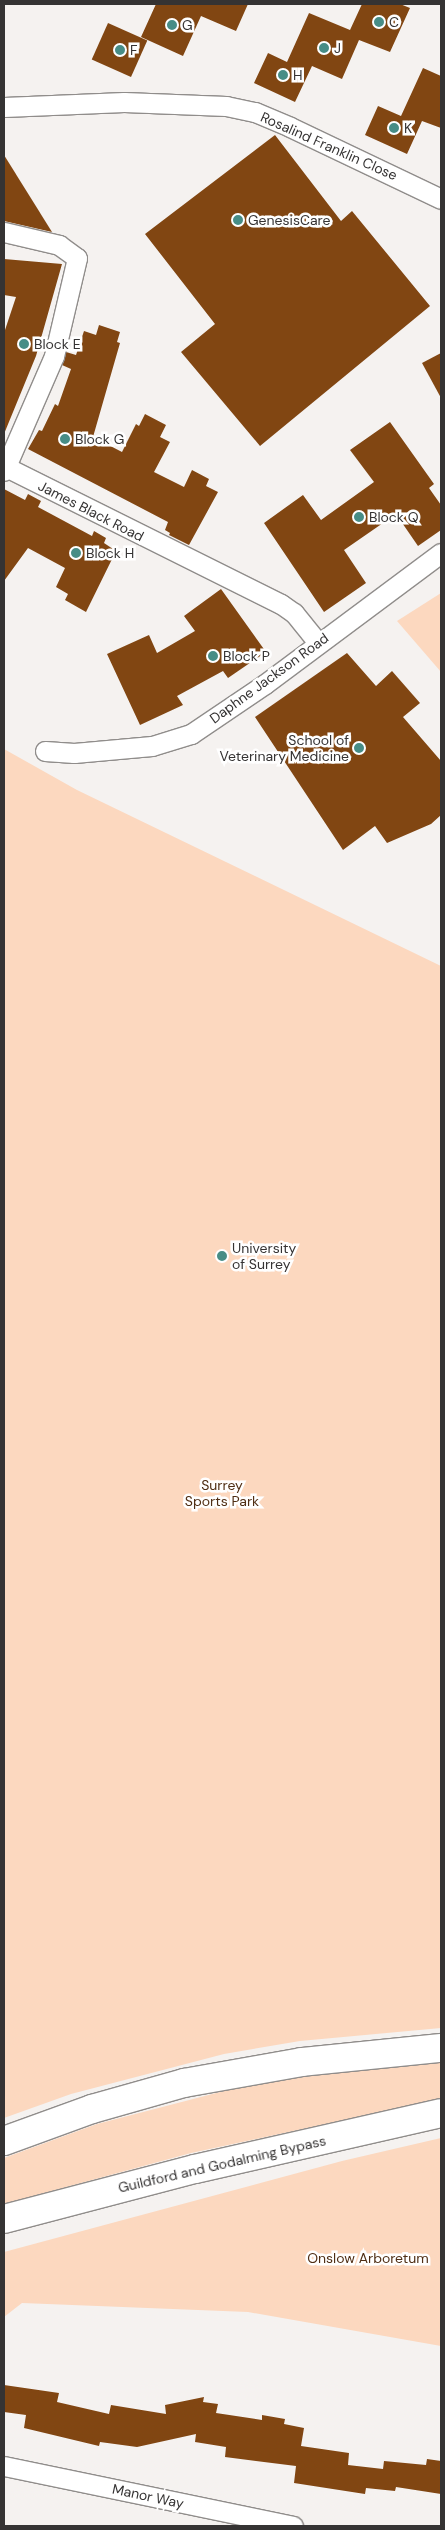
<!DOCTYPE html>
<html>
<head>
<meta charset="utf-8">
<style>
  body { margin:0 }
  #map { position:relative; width:445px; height:2530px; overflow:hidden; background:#f5f2f0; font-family:"DM Sans",sans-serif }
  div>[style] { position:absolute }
  .green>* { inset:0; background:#fcd8bf }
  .building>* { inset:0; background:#814612; transform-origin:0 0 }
  .roads { filter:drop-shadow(1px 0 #908d8b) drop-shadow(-1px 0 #908d8b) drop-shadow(0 1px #908d8b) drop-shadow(0 -1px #908d8b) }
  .minor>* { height:19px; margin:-9.5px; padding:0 9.5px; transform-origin:9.5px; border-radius:9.5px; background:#fff }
  .highway>* { height:28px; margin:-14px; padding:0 14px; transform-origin:14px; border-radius:14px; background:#fff }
  .dots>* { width:14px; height:14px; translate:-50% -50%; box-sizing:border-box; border:2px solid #fff; border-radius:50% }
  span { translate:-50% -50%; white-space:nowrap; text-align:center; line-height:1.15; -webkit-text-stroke:5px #fff; paint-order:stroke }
  .poi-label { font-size:14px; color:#353333 }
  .left { translate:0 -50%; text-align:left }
  .right { translate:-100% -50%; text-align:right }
  .street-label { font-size:14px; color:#353333 }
  .park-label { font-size:14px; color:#4f2e14 }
  .frame { position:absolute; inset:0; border:5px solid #353333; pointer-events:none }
</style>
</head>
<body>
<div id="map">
  <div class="green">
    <i style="clip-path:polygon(441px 593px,441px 672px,397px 621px)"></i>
    <i style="clip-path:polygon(4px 749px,77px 790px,441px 966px,441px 2028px,300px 2041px,224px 2054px,71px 2094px,4px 2118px)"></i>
    <i style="clip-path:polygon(441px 2062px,441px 2099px,191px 2153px,4px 2204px,4px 2158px,97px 2124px,247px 2085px,361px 2069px)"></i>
    <i style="clip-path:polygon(441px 2138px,441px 2346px,248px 2312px,22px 2303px,4px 2317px,4px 2252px,342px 2161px)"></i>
  </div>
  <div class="building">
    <i style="clip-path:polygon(156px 4px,248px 4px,236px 31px,201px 16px,183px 56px,141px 37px)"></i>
    <i style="clip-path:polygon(362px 4px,400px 4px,410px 8px,390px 52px,359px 40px,342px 79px,312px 66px,295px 102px,254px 83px,268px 53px,287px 62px,309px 13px,350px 30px)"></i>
    <i style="left:108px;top:23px;width:43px;height:40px;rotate:24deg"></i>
    <i style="clip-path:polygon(423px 68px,441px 76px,441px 128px,422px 121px,407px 154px,365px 135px,378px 106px,401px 116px)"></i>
    <i style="clip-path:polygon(275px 135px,341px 221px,352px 211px,430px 306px,260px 446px,181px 352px,215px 324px,145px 234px)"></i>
    <i style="clip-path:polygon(4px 155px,52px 232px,4px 221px)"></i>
    <i style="clip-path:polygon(4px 259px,62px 264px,36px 356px,4px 434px,4px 333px,16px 297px,4px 295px)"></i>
    <i style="clip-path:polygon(99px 325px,120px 332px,117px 342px,120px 343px,93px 437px,122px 452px,136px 424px,139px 426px,145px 414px,166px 425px,160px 437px,170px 442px,154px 472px,184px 487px,192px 470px,209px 479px,206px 486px,218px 492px,189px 545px,169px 535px,170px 533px,165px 530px,168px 522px,28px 449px,39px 430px,42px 431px,55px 404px,58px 406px,71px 369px,62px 365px,66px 352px,76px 355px,84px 331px,96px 335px)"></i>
    <i style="clip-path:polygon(441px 353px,441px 398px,422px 363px)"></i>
    <i style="clip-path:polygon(390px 422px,434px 484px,429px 488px,441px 505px,441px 530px,418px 546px,396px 514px,344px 550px,366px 583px,324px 612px,264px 523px,303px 495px,321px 520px,374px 482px,350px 450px)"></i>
    <i style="clip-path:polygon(4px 489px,25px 500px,28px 494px,41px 501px,38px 507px,92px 536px,94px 531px,106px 538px,104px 543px,116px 551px,86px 612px,65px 600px,68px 594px,56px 587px,65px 568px,28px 548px,4px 581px)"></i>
    <i style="clip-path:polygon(221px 589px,266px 652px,228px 678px,223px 671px,177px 696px,183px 705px,140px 725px,107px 654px,149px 635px,157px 653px,195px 631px,184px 616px)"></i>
    <i style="clip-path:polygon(347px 653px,376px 686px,392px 671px,420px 703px,403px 717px,441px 761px,441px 815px,431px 824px,387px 843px,375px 826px,343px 850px,255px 717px)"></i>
    <i style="clip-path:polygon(4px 2385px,59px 2393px,57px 2402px,109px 2414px,111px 2405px,166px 2414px,165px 2405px,204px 2397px,203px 2402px,218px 2404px,216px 2413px,262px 2420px,262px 2415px,285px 2419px,284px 2424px,304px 2428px,301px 2446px,349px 2453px,348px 2465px,383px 2469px,384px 2461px,426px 2465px,427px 2459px,441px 2461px,441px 2494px,396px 2487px,395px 2491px,366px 2488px,365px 2494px,294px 2483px,296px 2466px,225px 2457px,226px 2447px,195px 2442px,196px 2434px,137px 2447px,100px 2442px,99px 2446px,24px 2428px,26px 2415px,4px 2412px)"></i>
  </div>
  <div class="roads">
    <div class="minor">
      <i style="left:4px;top:107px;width:120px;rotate:-2.4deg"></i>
      <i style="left:124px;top:102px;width:102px;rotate:2.2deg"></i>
      <i style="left:226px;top:106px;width:30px;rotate:12deg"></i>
      <i style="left:255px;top:112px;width:38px;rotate:23deg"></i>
      <i style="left:290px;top:127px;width:167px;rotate:25.5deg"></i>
      <i style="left:4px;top:232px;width:57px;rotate:13.3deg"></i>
      <i style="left:59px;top:245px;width:22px;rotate:36deg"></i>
      <i style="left:77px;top:258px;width:101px;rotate:103.2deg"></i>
      <i style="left:54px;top:356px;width:125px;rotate:113.5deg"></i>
      <i style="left:4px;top:466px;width:309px;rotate:26.5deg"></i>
      <i style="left:281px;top:604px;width:16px;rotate:35deg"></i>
      <i style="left:294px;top:613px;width:38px;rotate:51deg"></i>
      <i style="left:45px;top:751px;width:29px;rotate:4deg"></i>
      <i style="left:74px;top:753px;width:78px;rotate:-5.1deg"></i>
      <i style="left:152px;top:746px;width:41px;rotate:-17.1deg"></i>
      <i style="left:191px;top:734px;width:89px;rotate:-34deg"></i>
      <i style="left:265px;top:684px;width:219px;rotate:-36.7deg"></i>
      <i style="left:4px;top:2466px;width:295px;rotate:11.7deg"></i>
    </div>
    <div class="highway">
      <i style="left:4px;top:2141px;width:94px;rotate:-20deg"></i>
      <i style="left:92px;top:2109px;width:96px;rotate:-15.8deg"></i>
      <i style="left:184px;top:2083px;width:120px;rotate:-10.1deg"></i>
      <i style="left:302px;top:2062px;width:140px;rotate:-5.8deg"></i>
      <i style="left:4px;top:2219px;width:197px;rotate:-14.7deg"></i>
      <i style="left:195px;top:2169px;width:252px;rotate:-12.8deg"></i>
    </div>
  </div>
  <div class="dots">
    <i style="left:379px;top:22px;background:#478d86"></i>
    <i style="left:172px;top:25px;background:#478d86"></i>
    <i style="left:324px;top:48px;background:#478d86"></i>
    <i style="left:120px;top:50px;background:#478d86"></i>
    <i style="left:283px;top:75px;background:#478d86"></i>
    <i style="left:394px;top:128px;background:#478d86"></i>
    <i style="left:238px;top:220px;background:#478d86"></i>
    <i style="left:24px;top:344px;background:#478d86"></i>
    <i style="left:65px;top:439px;background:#478d86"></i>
    <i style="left:359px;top:517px;background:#478d86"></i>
    <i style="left:76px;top:553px;background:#478d86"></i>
    <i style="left:213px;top:656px;background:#478d86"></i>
    <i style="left:359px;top:748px;background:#478d86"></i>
    <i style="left:222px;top:1256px;background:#478d86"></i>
  </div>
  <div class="poi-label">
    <span class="left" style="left:389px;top:22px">C</span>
    <span class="left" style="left:182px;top:25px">G</span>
    <span class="left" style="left:334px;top:48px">J</span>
    <span class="left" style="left:130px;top:50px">F</span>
    <span class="left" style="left:293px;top:75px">H</span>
    <span class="left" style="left:404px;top:128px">K</span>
    <span class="left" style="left:248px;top:220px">GenesisCare</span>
    <span class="left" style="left:34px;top:344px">Block E</span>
    <span class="left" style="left:75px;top:439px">Block G</span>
    <span class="left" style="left:369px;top:517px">Block Q</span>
    <span class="left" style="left:86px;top:553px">Block H</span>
    <span class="left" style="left:223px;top:656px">Block P</span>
    <span class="right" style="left:349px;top:748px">School of<br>Veterinary Medicine</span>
    <span class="left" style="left:232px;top:1256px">University<br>of Surrey</span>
  </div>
  <div class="street-label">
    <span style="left:329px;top:146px;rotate:24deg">Rosalind Franklin Close</span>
    <span style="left:91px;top:511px;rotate:27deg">James Black Road</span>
    <span style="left:269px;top:678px;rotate:-36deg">Daphne Jackson Road</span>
    <span style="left:222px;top:2164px;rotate:-13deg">Guildford and Godalming Bypass</span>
    <span style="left:148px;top:2496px;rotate:12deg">Manor Way</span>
  </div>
  <div class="park-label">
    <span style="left:222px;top:1493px">Surrey<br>Sports Park</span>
    <span style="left:368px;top:2258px">Onslow Arboretum</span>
  </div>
  <div class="frame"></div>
</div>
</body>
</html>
